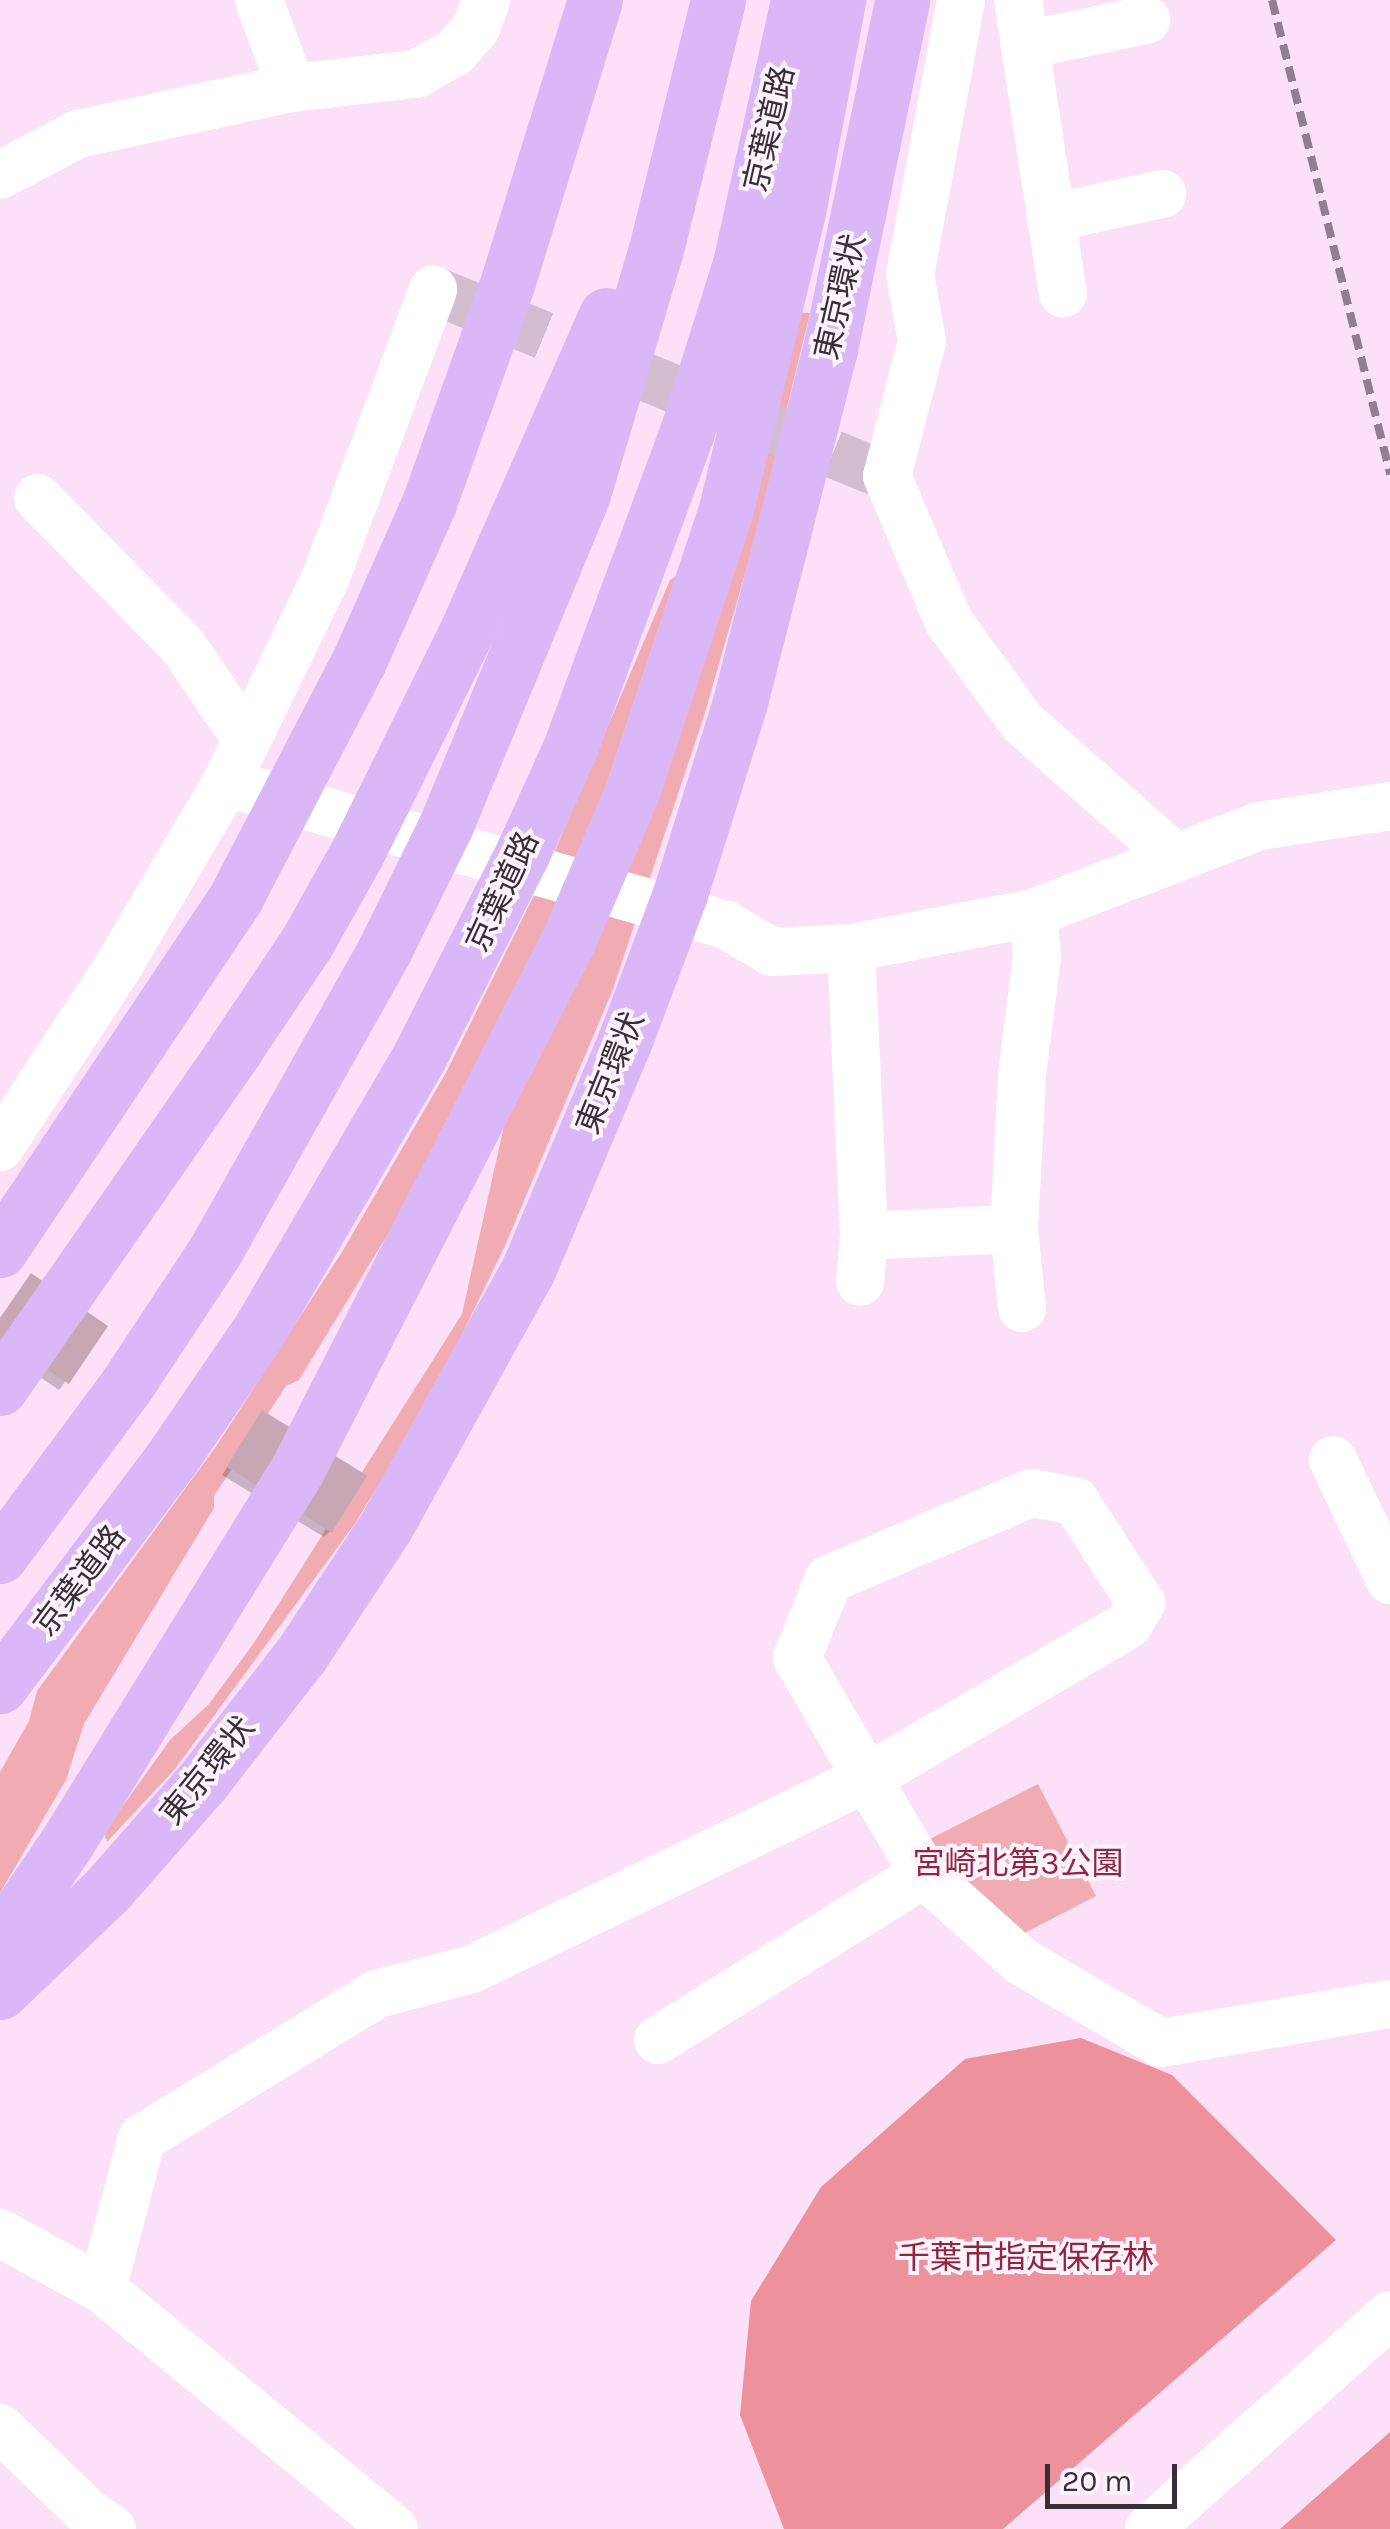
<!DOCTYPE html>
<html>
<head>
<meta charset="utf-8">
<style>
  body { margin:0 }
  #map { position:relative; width:1390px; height:2529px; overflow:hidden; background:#fbe0f8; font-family:Karla,"Noto Sans JP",sans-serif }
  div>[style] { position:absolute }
  .green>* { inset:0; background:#f1acb3 }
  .forest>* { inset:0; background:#ed919c }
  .shadow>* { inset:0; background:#0003 }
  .building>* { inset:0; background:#c8a7b5; transform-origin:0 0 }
  .minor-tunnel>* { height:48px; margin-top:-24px; transform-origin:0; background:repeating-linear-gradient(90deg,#d4bcd1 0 48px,transparent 0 72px) }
  .minor>* { height:48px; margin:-24px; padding:0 24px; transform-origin:24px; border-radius:24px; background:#fff }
  .highway>* { height:55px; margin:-27.5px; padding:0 27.5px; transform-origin:27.5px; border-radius:27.5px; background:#dab7f7 }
  .rail>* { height:8px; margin-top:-4px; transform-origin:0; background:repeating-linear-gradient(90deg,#917f8f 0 15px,transparent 0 23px) }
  span { translate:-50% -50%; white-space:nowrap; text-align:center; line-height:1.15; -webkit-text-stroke:8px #fef3fd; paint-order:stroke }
  .street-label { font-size:32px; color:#382e37 }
  .park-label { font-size:32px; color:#91273f }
  .scale { position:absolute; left:1045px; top:2464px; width:132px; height:45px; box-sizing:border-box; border:5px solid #382e37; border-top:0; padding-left:12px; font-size:30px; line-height:35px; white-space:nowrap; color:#382e37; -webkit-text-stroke:8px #fef3fd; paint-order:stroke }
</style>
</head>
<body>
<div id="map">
  <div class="green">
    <i style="clip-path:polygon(793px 312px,810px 313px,757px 532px,704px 716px,613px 989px,505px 1246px,430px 1400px,356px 1522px,175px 1769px,107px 1842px,104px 1832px,170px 1740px,209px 1704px,254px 1643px,462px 1314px,508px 1108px)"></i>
    <i style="clip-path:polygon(676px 576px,589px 836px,525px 983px,405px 1206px,299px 1380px,286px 1386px,214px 1496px,214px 1508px,84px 1724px,66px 1780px,0 1893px,0 1772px,29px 1721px,37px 1691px,217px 1445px,342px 1252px,447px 1071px,549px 865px,670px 580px)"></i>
    <i style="clip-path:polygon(1038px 1784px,1096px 1896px,1013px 1939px,922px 1843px)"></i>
  </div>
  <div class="forest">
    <i style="clip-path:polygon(1081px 2038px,1172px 2075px,1336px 2240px,1003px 2529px,784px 2529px,740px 2415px,751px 2301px,821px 2187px,965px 2059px)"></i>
    <i style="clip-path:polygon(1390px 2432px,1390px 2529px,1280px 2529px)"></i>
  </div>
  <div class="shadow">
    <i style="clip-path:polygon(31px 1276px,105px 1327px,59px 1390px,0 1350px,0 1318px)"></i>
    <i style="clip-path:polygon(262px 1414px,331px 1530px,324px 1537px,222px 1475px)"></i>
  </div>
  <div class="building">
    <i style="clip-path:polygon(31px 1273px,108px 1326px,69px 1384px,0 1338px,0 1318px)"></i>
    <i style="left:262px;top:1410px;width:124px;height:67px;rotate:32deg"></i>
  </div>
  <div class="minor-tunnel">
    <i style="left:433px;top:290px;width:491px;rotate:22.3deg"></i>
  </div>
  <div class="minor">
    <i style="left:259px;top:0;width:94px;rotate:70deg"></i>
    <i style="left:961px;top:0;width:279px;rotate:100.5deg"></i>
    <i style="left:910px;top:274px;width:68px;rotate:79.8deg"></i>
    <i style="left:922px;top:341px;width:139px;rotate:104.5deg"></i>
    <i style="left:887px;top:476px;width:159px;rotate:67deg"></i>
    <i style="left:949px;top:622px;width:125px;rotate:53.8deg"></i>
    <i style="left:1023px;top:723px;width:201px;rotate:41.4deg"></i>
    <i style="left:1018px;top:0;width:297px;rotate:81.3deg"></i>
    <i style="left:1026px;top:45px;width:123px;rotate:-11.8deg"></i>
    <i style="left:0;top:175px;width:88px;rotate:-27.7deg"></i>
    <i style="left:78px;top:134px;width:218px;rotate:-12.2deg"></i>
    <i style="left:291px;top:88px;width:126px;rotate:-6.4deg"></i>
    <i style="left:416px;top:74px;width:45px;rotate:-29.4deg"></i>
    <i style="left:455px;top:52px;width:32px;rotate:-49deg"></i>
    <i style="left:476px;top:28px;width:30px;rotate:-70deg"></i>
    <i style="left:1051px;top:218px;width:114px;rotate:-12.2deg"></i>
    <i style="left:38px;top:498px;width:206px;rotate:45.6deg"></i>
    <i style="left:182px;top:645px;width:112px;rotate:55.6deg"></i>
    <i style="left:226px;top:783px;width:520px;rotate:15.85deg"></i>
    <i style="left:726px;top:925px;width:53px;rotate:30.4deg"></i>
    <i style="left:772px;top:952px;width:79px;rotate:-2.9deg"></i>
    <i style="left:851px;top:948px;width:185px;rotate:-10.9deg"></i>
    <i style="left:1033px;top:913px;width:243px;rotate:-21deg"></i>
    <i style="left:1260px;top:826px;width:132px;rotate:-8.7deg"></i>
    <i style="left:851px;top:948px;width:288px;rotate:87.4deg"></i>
    <i style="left:864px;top:1236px;width:46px;rotate:95deg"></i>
    <i style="left:0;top:1147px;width:212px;rotate:-56.8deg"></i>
    <i style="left:116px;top:970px;width:217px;rotate:-59.5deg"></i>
    <i style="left:226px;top:783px;width:227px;rotate:-64.1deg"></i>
    <i style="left:325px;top:579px;width:309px;rotate:-69.5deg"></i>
    <i style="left:864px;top:1236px;width:150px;rotate:-2.7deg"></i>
    <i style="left:1022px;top:1308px;width:79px;rotate:-95.8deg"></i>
    <i style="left:1014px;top:1229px;width:155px;rotate:-87deg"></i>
    <i style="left:1022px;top:1074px;width:118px;rotate:-82.7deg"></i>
    <i style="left:1037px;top:957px;width:44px;rotate:-95.2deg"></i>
    <i style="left:1333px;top:1460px;width:133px;rotate:64.6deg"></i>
    <i style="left:658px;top:2040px;width:314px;rotate:-32deg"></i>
    <i style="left:0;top:2233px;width:116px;rotate:28.8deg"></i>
    <i style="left:102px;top:2289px;width:378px;rotate:39.4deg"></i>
    <i style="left:102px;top:2289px;width:156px;rotate:-75.2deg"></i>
    <i style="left:142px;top:2138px;width:276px;rotate:-31.5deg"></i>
    <i style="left:377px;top:1994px;width:98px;rotate:-14.7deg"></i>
    <i style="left:472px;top:1969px;width:439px;rotate:-25.8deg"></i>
    <i style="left:867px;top:1778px;width:303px;rotate:-30.4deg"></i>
    <i style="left:1128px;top:1625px;width:26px;rotate:-59deg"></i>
    <i style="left:1141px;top:1603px;width:121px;rotate:-122.9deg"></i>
    <i style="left:1075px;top:1501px;width:45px;rotate:-169.7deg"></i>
    <i style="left:1031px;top:1493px;width:220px;rotate:156.9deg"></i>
    <i style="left:829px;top:1579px;width:85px;rotate:112.1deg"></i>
    <i style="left:797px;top:1658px;width:139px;rotate:59.7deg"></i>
    <i style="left:867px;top:1778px;width:112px;rotate:59.3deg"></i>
    <i style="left:924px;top:1874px;width:130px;rotate:41.9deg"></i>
    <i style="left:1021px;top:1961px;width:162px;rotate:30.4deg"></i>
    <i style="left:1161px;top:2043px;width:232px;rotate:-9.7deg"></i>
    <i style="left:0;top:2428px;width:122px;rotate:44deg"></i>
    <i style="left:88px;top:2513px;width:29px;rotate:34deg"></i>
    <i style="left:1149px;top:2529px;width:322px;rotate:-41.6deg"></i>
  </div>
  <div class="highway">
    <i style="left:0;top:1250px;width:425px;rotate:-56.2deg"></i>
    <i style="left:236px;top:897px;width:266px;rotate:-62.5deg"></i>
    <i style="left:359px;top:661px;width:173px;rotate:-66.1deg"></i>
    <i style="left:429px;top:503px;width:236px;rotate:-70.4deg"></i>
    <i style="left:508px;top:281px;width:294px;rotate:-72.8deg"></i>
    <i style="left:0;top:1388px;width:414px;rotate:-55.2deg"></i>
    <i style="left:236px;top:1048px;width:128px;rotate:-56.2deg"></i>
    <i style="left:307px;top:942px;width:102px;rotate:-60.7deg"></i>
    <i style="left:357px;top:853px;width:251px;rotate:-63.7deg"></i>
    <i style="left:468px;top:628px;width:342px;rotate:-66.2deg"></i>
    <i style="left:0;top:1556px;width:212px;rotate:-53.5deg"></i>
    <i style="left:126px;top:1386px;width:162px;rotate:-56.6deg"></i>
    <i style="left:215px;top:1251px;width:344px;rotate:-60.6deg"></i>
    <i style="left:384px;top:951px;width:140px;rotate:-63.8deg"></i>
    <i style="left:446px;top:825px;width:358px;rotate:-67.5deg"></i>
    <i style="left:583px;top:494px;width:252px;rotate:-73.4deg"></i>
    <i style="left:655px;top:253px;width:261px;rotate:-76deg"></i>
    <i style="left:0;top:1686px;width:284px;rotate:-53deg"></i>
    <i style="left:171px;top:1459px;width:158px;rotate:-55.6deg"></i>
    <i style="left:260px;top:1329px;width:317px;rotate:-59.7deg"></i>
    <i style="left:420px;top:1055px;width:225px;rotate:-63.1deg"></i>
    <i style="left:522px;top:854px;width:116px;rotate:-65.6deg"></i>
    <i style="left:570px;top:748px;width:334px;rotate:-69.7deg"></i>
    <i style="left:686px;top:435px;width:179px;rotate:-72.5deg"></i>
    <i style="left:740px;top:264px;width:270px;rotate:-77.6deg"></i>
    <i style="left:0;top:1941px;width:117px;rotate:-55.8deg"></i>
    <i style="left:66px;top:1844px;width:440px;rotate:-58.3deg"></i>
    <i style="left:297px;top:1470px;width:597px;rotate:-62.88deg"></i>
    <i style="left:569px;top:939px;width:160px;rotate:-66.8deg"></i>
    <i style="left:632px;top:792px;width:298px;rotate:-71.6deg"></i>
    <i style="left:726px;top:509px;width:311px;rotate:-76.4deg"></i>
    <i style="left:799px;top:207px;width:211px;rotate:-79.3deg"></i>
    <i style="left:0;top:1992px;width:148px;rotate:-43.6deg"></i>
    <i style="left:107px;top:1890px;width:144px;rotate:-48.7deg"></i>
    <i style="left:202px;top:1782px;width:161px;rotate:-52.1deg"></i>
    <i style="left:301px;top:1655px;width:154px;rotate:-56.6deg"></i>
    <i style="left:386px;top:1526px;width:293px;rotate:-61deg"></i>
    <i style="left:528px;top:1270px;width:246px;rotate:-67.1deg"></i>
    <i style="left:624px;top:1043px;width:159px;rotate:-69.4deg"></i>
    <i style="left:680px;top:894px;width:197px;rotate:-72.6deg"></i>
    <i style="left:739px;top:706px;width:368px;rotate:-75.7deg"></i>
    <i style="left:830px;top:349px;width:356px;rotate:-78.3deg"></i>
  </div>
  <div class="rail">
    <i style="left:1272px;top:0;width:489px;rotate:76deg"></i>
  </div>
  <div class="street-label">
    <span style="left:770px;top:129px;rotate:-77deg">京葉道路</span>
    <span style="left:841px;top:297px;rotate:-77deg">東京環状</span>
    <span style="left:503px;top:892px;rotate:-65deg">京葉道路</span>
    <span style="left:611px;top:1073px;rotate:-68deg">東京環状</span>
    <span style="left:80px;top:1581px;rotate:-53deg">京葉道路</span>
    <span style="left:208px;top:1771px;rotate:-51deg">東京環状</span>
  </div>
  <div class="park-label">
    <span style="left:1018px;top:1864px">宮崎北第3公園</span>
    <span style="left:1026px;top:2258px">千葉市指定保存林</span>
  </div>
  <div class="scale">20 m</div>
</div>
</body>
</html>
